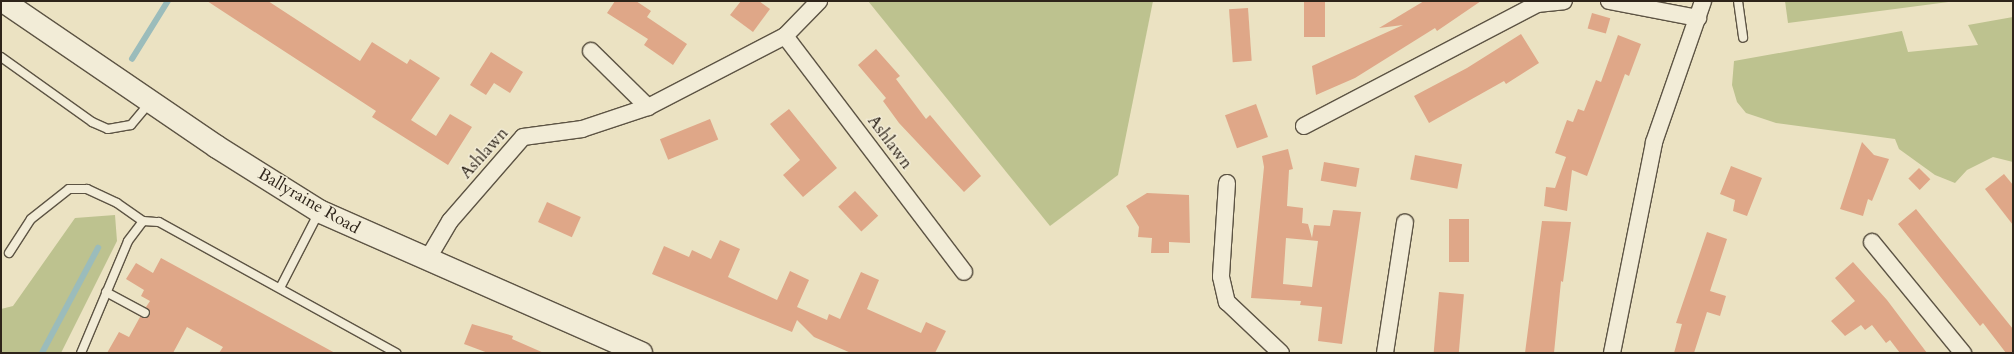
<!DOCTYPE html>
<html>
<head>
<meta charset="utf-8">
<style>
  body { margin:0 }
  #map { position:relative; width:2014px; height:354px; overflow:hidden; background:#ebe2c2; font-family:Cardo,serif }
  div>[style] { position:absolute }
  .green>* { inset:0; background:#bdc28f }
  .stream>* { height:5.5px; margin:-2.75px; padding:0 2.75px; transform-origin:2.75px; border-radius:2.75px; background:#9bbcbb }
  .building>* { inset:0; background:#dfa788; transform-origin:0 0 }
  .roads { filter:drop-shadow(1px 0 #5d5444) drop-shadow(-1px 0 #5d5444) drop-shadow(0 1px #5d5444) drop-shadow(0 -1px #5d5444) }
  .lane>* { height:8px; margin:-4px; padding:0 4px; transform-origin:4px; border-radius:4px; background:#f2ecd7 }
  .street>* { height:16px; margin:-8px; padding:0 8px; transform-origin:8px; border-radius:8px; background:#f2ecd7 }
  .secondary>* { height:22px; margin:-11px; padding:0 11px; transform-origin:11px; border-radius:11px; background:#f2ecd7 }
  span { translate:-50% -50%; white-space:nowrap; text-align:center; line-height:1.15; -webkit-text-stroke:3px #f2ecd7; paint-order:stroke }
  .street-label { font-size:17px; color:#2e241a }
  .frame { position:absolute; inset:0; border:2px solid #2e241a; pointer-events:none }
</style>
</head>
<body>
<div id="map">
  <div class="green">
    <i style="clip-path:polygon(868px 1px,1153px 1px,1118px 175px,1050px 226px)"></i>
    <i style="clip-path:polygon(1785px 1px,1956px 1px,1788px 23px)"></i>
    <i style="clip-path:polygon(2013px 17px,2013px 162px,1993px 157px,1967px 170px,1955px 183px,1935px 175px,1899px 149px,1895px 139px,1776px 123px,1746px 113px,1737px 102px,1732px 85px,1734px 61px,1902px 31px,1908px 52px,1978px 45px,1968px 25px)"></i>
    <i style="clip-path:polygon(115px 215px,117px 241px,61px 353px,1px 353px,1px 309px,13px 306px,75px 218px)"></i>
  </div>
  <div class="stream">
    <i style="left:132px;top:59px;width:68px;rotate:-58.2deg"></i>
    <i style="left:42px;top:353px;width:119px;rotate:-61.9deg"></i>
  </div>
  <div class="building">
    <i style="clip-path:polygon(207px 1px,268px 1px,360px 61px,372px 42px,407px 64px,410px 59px,440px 78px,411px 120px,436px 136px,450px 114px,472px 127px,448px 165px,372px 117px,376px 111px)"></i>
    <i style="clip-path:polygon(615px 1px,636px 1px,651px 11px,647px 17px,687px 44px,673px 65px,644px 45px,648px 39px,607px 13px)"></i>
    <i style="clip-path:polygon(741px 1px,759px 1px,770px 9px,753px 32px,730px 15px)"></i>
    <i style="left:1304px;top:1px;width:21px;height:36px"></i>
    <i style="clip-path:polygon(1424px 1px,1481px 1px,1437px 31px,1435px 28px,1355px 78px,1316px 95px,1312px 66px,1403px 25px,1379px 28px)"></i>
    <i style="left:1248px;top:8px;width:53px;height:19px;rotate:86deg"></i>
    <i style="left:1592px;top:13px;width:19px;height:16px;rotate:16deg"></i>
    <i style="clip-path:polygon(1521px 34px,1539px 63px,1506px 84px,1504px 81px,1429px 123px,1414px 96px,1467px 68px)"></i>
    <i style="clip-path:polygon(1618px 35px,1641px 44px,1629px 76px,1625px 74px,1587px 176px,1572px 170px,1567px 211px,1544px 206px,1546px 187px,1555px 188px,1566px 157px,1555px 153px,1567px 120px,1573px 122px,1578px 109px,1584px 111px,1596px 80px,1601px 82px)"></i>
    <i style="clip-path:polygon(876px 49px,900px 76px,896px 79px,926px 119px,930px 115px,981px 176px,964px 192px,899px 123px,883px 101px,886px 98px,858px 65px)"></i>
    <i style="clip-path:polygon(491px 52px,523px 72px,510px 93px,494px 83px,486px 95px,470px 85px)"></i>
    <i style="left:1256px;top:104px;width:35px;height:33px;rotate:70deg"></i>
    <i style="clip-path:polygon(789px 109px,837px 168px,803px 197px,783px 175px,800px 160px,770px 124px)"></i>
    <i style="left:710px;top:119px;width:22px;height:54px;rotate:68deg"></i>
    <i style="clip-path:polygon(1862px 142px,1874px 155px,1889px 159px,1872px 201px,1868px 199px,1863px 216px,1840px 209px)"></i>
    <i style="clip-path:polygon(evenodd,1288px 149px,1293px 169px,1289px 170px,1287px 206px,1303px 208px,1302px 223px,1308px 224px,1312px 238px,1314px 225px,1330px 226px,1333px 210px,1361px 212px,1342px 344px,1318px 341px,1322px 307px,1300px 305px,1301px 301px,1251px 298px,1264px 167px,1262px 156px,1288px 149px,1286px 238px,1318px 241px,1312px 287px,1283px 284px,1286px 238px)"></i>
    <i style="left:1415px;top:155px;width:48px;height:25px;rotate:11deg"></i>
    <i style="left:1324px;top:162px;width:36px;height:19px;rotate:10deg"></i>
    <i style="clip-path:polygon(1731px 166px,1762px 178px,1747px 216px,1733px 211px,1735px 200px,1720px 194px)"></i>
    <i style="left:1919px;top:168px;width:16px;height:15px;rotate:45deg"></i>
    <i style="clip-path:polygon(2004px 174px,2013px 185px,2013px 225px,1985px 189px)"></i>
    <i style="left:855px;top:191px;width:34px;height:23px;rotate:47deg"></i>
    <i style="clip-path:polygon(1147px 193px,1189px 195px,1190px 243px,1169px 242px,1169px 253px,1151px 253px,1152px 238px,1138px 237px,1139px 227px,1126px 206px)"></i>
    <i style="left:547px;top:202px;width:37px;height:22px;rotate:24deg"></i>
    <i style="clip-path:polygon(1916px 209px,2013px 329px,2013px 353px,2006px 353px,1983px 323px,1980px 326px,1898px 224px)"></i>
    <i style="left:1449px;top:219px;width:20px;height:43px"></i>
    <i style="clip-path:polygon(1542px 221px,1571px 222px,1563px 282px,1561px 281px,1554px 353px,1525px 353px)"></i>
    <i style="clip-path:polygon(1707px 232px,1727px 239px,1710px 291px,1726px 296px,1720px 316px,1707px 312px,1694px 353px,1674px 353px,1682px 324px,1676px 323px)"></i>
    <i style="clip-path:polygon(720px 240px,740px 249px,728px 277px,777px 300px,790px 271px,809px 280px,797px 307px,827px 320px,829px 314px,840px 319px,861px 272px,879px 280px,867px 309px,921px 333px,926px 322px,946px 331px,935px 353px,851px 353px,814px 337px,797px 320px,792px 332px,652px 274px,664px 246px,689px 257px,692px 250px,711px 259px)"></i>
    <i style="clip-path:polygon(161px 258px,335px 353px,219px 353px,223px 347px,187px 327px,173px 353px,107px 353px,119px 332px,129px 337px,140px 317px,146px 318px,150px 315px,146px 307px,150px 301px,141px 296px,144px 290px,126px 279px,136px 263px,153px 273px)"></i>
    <i style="clip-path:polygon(1853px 262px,1887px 300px,1927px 353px,1900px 353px,1890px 340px,1886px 343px,1872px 325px,1865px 330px,1861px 325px,1845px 336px,1831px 321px,1855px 301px,1835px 278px)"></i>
    <i style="left:1439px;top:292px;width:25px;height:61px;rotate:5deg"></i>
    <i style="clip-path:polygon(472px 324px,513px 336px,512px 339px,544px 353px,488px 353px,464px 344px)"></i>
  </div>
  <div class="roads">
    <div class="lane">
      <i style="left:1738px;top:1px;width:37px;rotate:82deg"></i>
      <i style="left:1px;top:57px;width:112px;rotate:35.5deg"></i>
      <i style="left:92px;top:122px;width:17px;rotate:24deg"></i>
      <i style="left:108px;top:129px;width:23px;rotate:-10deg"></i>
      <i style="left:131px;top:125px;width:30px;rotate:-50deg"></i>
      <i style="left:9px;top:253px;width:40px;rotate:-57.1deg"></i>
      <i style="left:31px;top:219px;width:48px;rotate:-38.3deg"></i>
      <i style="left:69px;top:189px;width:18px"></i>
      <i style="left:87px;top:189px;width:33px;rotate:25deg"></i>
      <i style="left:117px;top:203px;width:32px;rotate:35deg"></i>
      <i style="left:280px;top:288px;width:85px;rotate:-62.8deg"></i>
      <i style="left:106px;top:292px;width:44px;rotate:28.3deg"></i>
      <i style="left:81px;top:353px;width:121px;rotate:-67.2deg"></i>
      <i style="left:128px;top:241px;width:25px;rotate:-53deg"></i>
      <i style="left:143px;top:221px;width:16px;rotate:4deg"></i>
      <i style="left:159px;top:222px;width:271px;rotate:28.9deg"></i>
    </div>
    <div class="street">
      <i style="left:1609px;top:1px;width:91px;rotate:10.8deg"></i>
      <i style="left:785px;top:36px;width:296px;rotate:52.8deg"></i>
      <i style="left:591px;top:51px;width:80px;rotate:44.5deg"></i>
      <i style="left:1304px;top:126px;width:263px;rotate:-27.6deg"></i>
      <i style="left:1537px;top:4px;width:27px;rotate:-6deg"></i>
      <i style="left:1227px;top:183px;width:94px;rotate:93.7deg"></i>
      <i style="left:1221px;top:277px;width:26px;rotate:77deg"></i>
      <i style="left:1227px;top:302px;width:74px;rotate:43.4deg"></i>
      <i style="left:1872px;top:242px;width:144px;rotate:50.7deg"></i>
      <i style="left:427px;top:260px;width:45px;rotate:-59.5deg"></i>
      <i style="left:450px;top:221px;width:111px;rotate:-49deg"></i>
      <i style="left:523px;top:137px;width:60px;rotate:-7.7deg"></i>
      <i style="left:582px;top:129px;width:70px;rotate:-18.4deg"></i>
      <i style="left:648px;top:107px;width:154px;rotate:-27.4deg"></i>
      <i style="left:785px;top:36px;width:49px;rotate:-45.8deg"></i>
      <i style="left:1385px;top:353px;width:132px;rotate:-81.3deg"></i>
      <i style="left:1612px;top:353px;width:215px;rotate:-78.7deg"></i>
      <i style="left:1654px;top:142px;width:149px;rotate:-70.8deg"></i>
    </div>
    <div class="secondary">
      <i style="left:3px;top:1px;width:259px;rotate:34.3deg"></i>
      <i style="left:217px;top:147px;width:120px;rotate:32.1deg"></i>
      <i style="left:319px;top:211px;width:352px;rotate:23.8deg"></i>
    </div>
  </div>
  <div class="street-label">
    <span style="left:890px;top:142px;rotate:53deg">Ashlawn</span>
    <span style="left:484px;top:153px;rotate:-48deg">Ashlawn</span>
    <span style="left:309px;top:201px;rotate:30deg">Ballyraine Road</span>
  </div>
  <div class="frame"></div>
</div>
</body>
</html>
